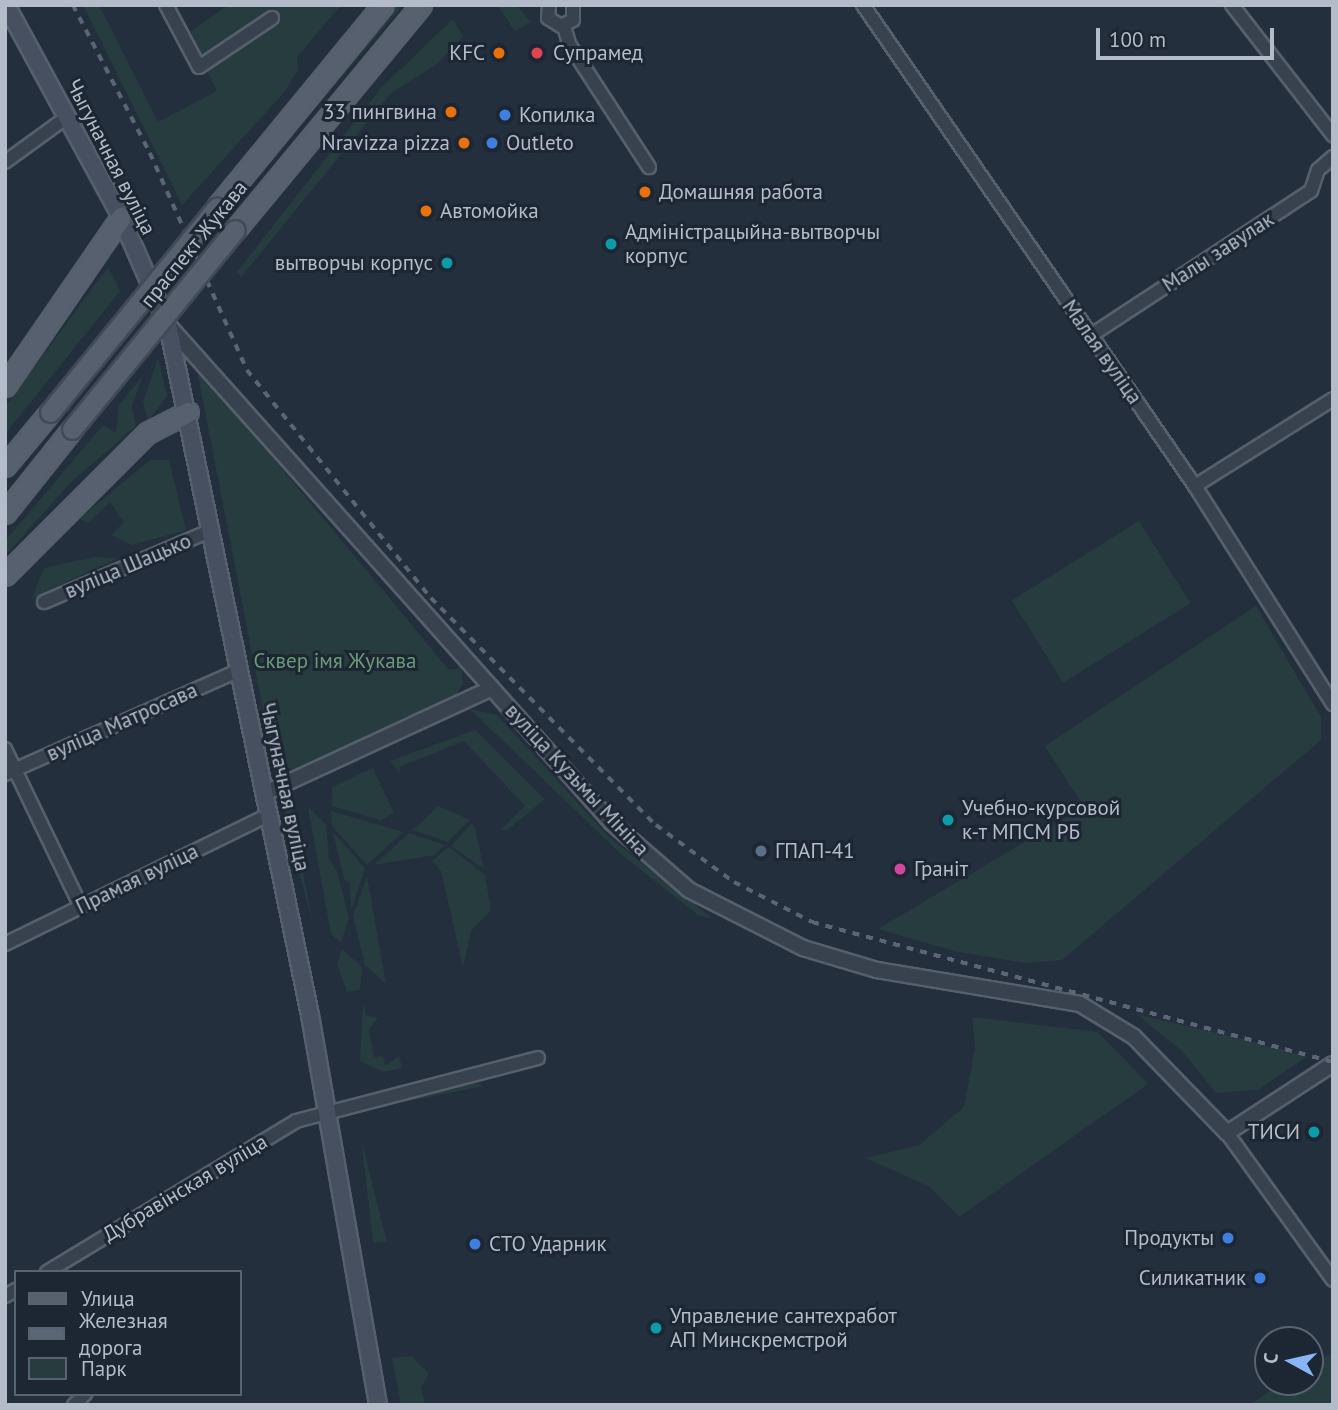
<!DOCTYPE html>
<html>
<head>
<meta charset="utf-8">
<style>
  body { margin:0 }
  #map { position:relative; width:1338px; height:1410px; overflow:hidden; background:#242f3e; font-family:"PT Sans",sans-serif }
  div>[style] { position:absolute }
  .green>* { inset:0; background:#263c3f; transform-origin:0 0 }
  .roads { filter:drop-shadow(2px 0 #565f6c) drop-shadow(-2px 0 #565f6c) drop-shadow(0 2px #565f6c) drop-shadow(0 -2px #565f6c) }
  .minor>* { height:12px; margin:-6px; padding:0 6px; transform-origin:6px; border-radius:6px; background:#38414e }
  .tertiary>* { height:14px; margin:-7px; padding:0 7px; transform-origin:7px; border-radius:7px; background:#38414e }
  .secondary>* { height:16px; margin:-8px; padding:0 8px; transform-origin:8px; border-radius:8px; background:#465061 }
  .primary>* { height:19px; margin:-9.5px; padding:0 9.5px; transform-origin:9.5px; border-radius:9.5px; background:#56606e }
  .rail>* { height:3.5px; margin-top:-1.75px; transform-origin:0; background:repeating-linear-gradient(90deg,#5a6575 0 7px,transparent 0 14px) }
  .bridges { filter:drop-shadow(2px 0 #414a57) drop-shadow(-2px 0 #414a57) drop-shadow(0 2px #414a57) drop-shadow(0 -2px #414a57) }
  .primary-bridge>* { height:19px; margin:-9.5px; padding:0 9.5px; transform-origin:9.5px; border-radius:9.5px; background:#56606e }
  .dots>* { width:19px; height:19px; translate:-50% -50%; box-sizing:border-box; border:4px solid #1d2633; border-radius:50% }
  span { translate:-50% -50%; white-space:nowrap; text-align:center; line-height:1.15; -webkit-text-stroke:6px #1d2633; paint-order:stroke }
  .poi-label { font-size:21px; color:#b4bcc9 }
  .right { translate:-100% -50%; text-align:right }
  .left { translate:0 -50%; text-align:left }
  .street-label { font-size:21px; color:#b4bcc9 }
  .park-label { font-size:21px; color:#6b9a76 }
  .frame { position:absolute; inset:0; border:7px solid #b4bcc9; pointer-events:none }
  .legend { position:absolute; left:14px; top:1270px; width:228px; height:126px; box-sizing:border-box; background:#1d2633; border:2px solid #59626f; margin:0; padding:9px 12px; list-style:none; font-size:21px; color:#b4bcc9 }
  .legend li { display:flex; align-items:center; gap:14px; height:35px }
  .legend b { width:35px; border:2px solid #59626f }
  .north { position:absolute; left:1254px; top:1326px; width:70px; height:70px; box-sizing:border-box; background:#1d2633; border:2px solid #59626f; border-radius:50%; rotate:278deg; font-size:19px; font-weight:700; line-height:28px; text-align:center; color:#b4bcc9 }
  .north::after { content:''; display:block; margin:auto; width:24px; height:32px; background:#8ab4f8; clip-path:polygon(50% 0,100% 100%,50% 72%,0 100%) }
  .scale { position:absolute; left:1096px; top:28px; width:178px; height:32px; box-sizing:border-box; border:4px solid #b4bcc9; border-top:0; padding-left:9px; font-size:21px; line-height:24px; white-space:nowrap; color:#b4bcc9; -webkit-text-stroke:5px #1d2633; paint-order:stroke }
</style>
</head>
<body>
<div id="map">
  <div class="green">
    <i style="clip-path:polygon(83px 5px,99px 5px,158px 122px,217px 91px,188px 33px,229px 5px,341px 5px,297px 57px,298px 70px,285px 91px,182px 205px)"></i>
    <i style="clip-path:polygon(396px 5px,403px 5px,233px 205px,341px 72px)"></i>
    <i style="clip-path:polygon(497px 5px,516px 5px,531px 22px,515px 31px)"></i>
    <i style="clip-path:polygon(453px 19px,463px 37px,437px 64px,391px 93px,241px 277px,237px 272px,380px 89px)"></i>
    <i style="clip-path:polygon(108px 267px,120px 291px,5px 434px,5px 407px)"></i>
    <i style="clip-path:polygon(158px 358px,167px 396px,148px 421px,143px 402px)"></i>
    <i style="clip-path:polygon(196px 365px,449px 670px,461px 668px,463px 684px,455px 697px,293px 770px,273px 762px)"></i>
    <i style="clip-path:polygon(143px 375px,132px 406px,136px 426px,71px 482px,5px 556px,5px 541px,103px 425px,116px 433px,119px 405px)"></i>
    <i style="left:69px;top:405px;width:5px;height:102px;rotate:53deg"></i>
    <i style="clip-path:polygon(150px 460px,169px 460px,186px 530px,132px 545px,111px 535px,124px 522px,110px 502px,88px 523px,79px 519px)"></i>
    <i style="left:1139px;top:521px;width:97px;height:150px;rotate:58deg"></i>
    <i style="clip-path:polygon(94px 557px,118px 558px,32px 598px,44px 568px)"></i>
    <i style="clip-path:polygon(1256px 606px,1321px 717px,1321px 740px,1062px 960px,1025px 963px,958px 952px,878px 929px,1084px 807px,1045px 746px)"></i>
    <i style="clip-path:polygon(470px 709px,497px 715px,609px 837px,713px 919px,698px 915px,621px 854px)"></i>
    <i style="clip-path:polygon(475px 730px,545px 799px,507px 830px,501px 830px,525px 806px,464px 741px,399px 767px,401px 774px,390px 761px)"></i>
    <i style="clip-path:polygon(373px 768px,394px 813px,380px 820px,332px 806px,332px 787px)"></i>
    <i style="clip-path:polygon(292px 796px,292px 818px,313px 924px,284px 816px)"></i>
    <i style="clip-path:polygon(438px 806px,470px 820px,448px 842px,413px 830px)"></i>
    <i style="clip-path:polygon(308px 807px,326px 825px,329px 858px,337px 872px,349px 918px,341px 942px,331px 934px)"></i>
    <i style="clip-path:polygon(331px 811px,380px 825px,403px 832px,367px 865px,332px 826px)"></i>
    <i style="clip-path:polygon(472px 823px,475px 827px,484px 869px,451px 846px)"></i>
    <i style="clip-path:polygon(333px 832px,365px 868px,351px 911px,350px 882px,344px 879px)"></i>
    <i style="clip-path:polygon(409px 833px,445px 845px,434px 855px,374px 865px)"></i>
    <i style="clip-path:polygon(449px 847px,485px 875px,491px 910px,471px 931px,463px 967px,441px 871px,432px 861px)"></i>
    <i style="clip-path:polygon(367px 876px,386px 984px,365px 965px,353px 916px)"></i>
    <i style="clip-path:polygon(342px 949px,362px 967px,360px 990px,347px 992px,337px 964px)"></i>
    <i style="clip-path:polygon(363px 1003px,366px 1015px,378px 1018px,369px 1029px,374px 1057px,383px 1056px,386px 1065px,399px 1056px,402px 1068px,384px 1072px,360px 1061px)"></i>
    <i style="clip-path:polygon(1136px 1014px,1233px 1037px,1307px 1056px,1258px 1090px,1216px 1093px,1182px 1051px)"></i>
    <i style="clip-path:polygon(972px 1017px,1098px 1032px,1148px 1084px,959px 1217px,930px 1187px,866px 1158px,919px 1145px,964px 1107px,975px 1048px)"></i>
    <i style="clip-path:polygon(477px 1083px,484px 1086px,369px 1109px)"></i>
    <i style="clip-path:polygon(361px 1138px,379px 1211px,387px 1242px,373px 1242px)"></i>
    <i style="clip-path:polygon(1333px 1352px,1333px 1405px,1249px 1405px,1285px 1382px,1310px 1382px,1310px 1366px)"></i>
    <i style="clip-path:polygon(412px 1356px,429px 1374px,421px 1387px,425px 1405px,401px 1405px,392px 1358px)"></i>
  </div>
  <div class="roads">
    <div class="minor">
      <i style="left:166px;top:5px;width:70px;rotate:62deg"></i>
      <i style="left:199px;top:67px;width:88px;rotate:-33.9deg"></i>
      <i style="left:549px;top:5px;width:13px;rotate:94deg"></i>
      <i style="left:548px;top:18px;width:15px;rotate:32deg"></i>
      <i style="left:561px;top:26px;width:13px;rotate:-27deg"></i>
      <i style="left:573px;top:20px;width:15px;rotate:-90deg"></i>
      <i style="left:863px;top:5px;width:584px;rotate:55.39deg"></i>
      <i style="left:1195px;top:486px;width:258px;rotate:57.7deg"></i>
      <i style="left:1232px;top:5px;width:165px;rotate:52.2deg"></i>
      <i style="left:564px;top:26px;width:19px;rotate:74deg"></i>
      <i style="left:569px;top:44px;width:147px;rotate:57deg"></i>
      <i style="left:5px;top:162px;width:77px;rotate:-36deg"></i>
      <i style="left:1090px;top:336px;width:264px;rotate:-33.3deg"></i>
      <i style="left:1311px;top:191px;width:22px;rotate:-72deg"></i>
      <i style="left:1318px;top:170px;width:20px;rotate:-41deg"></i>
      <i style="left:1195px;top:486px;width:163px;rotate:-32.2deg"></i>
      <i style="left:44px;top:602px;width:183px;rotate:-23.2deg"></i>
      <i style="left:5px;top:749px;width:175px;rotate:64.3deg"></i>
      <i style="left:5px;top:774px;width:257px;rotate:-23.9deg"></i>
      <i style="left:5px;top:944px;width:295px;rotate:-26.1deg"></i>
      <i style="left:1227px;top:1133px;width:181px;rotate:54.2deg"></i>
      <i style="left:47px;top:1272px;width:291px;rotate:-31.2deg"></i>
      <i style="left:296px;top:1121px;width:250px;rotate:-14.6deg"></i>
      <i style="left:5px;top:1296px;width:13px;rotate:-29deg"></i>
      <i style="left:74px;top:1405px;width:16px;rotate:-45deg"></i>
    </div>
    <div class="tertiary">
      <i style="left:168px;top:325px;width:667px;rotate:48.28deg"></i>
      <i style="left:612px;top:823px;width:102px;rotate:41deg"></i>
      <i style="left:689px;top:890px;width:128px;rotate:27deg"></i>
      <i style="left:803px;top:948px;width:77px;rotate:16.6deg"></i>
      <i style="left:877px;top:970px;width:206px;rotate:9.5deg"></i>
      <i style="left:1080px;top:1004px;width:63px;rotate:31.4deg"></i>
      <i style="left:1134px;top:1037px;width:134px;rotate:45.9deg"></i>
      <i style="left:1227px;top:1133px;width:126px;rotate:-33.1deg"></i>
      <i style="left:265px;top:793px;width:250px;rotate:-24.8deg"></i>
    </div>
    <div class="secondary">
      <i style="left:6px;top:5px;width:241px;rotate:61.5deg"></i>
      <i style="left:121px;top:217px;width:118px;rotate:66.5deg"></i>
      <i style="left:168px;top:325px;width:704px;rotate:78.37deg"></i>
      <i style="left:310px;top:1015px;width:396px;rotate:80.1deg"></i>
    </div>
    <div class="primary">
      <i style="left:217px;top:207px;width:261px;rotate:-50.6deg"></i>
      <i style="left:235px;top:230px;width:292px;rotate:-50.4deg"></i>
      <i style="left:5px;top:386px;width:205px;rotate:-55.5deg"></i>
      <i style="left:5px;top:466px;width:70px;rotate:-50.2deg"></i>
      <i style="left:5px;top:513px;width:107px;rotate:-51.4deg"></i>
      <i style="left:5px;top:575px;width:201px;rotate:-45deg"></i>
      <i style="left:147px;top:433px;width:46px;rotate:-27.1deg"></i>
    </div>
  </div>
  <div class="rail">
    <i style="left:73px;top:5px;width:167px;rotate:62.5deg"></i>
    <i style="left:150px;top:153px;width:238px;rotate:65.9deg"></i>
    <i style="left:247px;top:370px;width:293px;rotate:51.1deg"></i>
    <i style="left:431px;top:598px;width:320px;rotate:45.3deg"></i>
    <i style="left:656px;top:825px;width:97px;rotate:36.2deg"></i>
    <i style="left:734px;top:882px;width:88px;rotate:27.1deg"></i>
    <i style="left:812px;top:922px;width:539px;rotate:15.04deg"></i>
  </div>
  <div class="bridges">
    <div class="primary-bridge">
      <i style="left:50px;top:412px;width:264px;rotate:-50.8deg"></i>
      <i style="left:72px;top:429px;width:257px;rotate:-50.7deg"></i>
    </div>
  </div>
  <div class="dots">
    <i style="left:499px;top:53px;background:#e8710a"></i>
    <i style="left:537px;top:53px;background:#e0444e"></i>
    <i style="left:451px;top:112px;background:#e8710a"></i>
    <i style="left:505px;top:115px;background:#3f7fe0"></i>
    <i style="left:464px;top:143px;background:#e8710a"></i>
    <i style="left:492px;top:143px;background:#3f7fe0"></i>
    <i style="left:645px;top:192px;background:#e8710a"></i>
    <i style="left:426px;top:211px;background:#e8710a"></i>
    <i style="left:611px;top:244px;background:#0f9aa8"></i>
    <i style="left:447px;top:263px;background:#0f9aa8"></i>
    <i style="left:948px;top:820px;background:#0f9aa8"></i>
    <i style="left:761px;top:851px;background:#5c6f8a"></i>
    <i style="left:900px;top:869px;background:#d1479c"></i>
    <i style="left:1314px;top:1132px;background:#0f9aa8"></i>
    <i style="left:1228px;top:1238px;background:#3f7fe0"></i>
    <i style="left:475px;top:1244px;background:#3f7fe0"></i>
    <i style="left:1260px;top:1278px;background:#3f7fe0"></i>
    <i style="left:656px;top:1328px;background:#0f9aa8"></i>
  </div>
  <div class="poi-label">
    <span class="right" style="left:485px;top:53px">KFC</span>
    <span class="left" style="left:553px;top:53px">Супрамед</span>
    <span class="right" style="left:437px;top:112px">33 пингвина</span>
    <span class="left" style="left:519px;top:115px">Копилка</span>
    <span class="right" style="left:450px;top:143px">Nravizza pizza</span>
    <span class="left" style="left:506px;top:143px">Outleto</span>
    <span class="left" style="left:659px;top:192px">Домашняя работа</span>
    <span class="left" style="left:440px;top:211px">Автомойка</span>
    <span class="left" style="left:625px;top:244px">Адміністрацыйна-вытворчы<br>корпус</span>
    <span class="right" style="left:433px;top:263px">вытворчы корпус</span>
    <span class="left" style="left:962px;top:820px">Учебно-курсовой<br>к-т МПСМ РБ</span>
    <span class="left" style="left:775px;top:851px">ГПАП-41</span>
    <span class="left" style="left:914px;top:869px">Граніт</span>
    <span class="right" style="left:1300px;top:1132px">ТИСИ</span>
    <span class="right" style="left:1214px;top:1238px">Продукты</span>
    <span class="left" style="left:489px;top:1244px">СТО Ударник</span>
    <span class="right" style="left:1246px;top:1278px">Силикатник</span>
    <span class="left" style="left:670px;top:1328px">Управление сантехработ<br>АП Минскремстрой</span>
  </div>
  <div class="street-label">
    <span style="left:111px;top:157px;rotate:63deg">Чыгуначная вуліца</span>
    <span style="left:194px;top:244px;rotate:-51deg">праспект Жукава</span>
    <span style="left:1218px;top:252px;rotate:-33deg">Малы завулак</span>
    <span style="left:1102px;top:352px;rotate:55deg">Малая вуліца</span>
    <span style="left:128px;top:566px;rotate:-23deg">вуліца Шацько</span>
    <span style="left:122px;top:722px;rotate:-24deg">вуліца Матросава</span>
    <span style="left:577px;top:780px;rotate:47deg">вуліца Кузьмы Мініна</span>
    <span style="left:285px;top:787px;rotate:78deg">Чыгуначная вуліца</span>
    <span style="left:137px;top:879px;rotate:-26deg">Прамая вуліца</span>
    <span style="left:185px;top:1188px;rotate:-31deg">Дубравінская вуліца</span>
  </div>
  <div class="park-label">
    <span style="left:335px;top:661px">Сквер імя Жукава</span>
  </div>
  <div class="frame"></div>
  <ul class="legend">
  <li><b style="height:9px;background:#56606e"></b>Улица</li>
  <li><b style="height:9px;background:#5a6575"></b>Железная дорога</li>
  <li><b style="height:19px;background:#263c3f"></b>Парк</li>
  </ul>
  <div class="north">С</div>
  <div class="scale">100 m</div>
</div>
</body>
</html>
